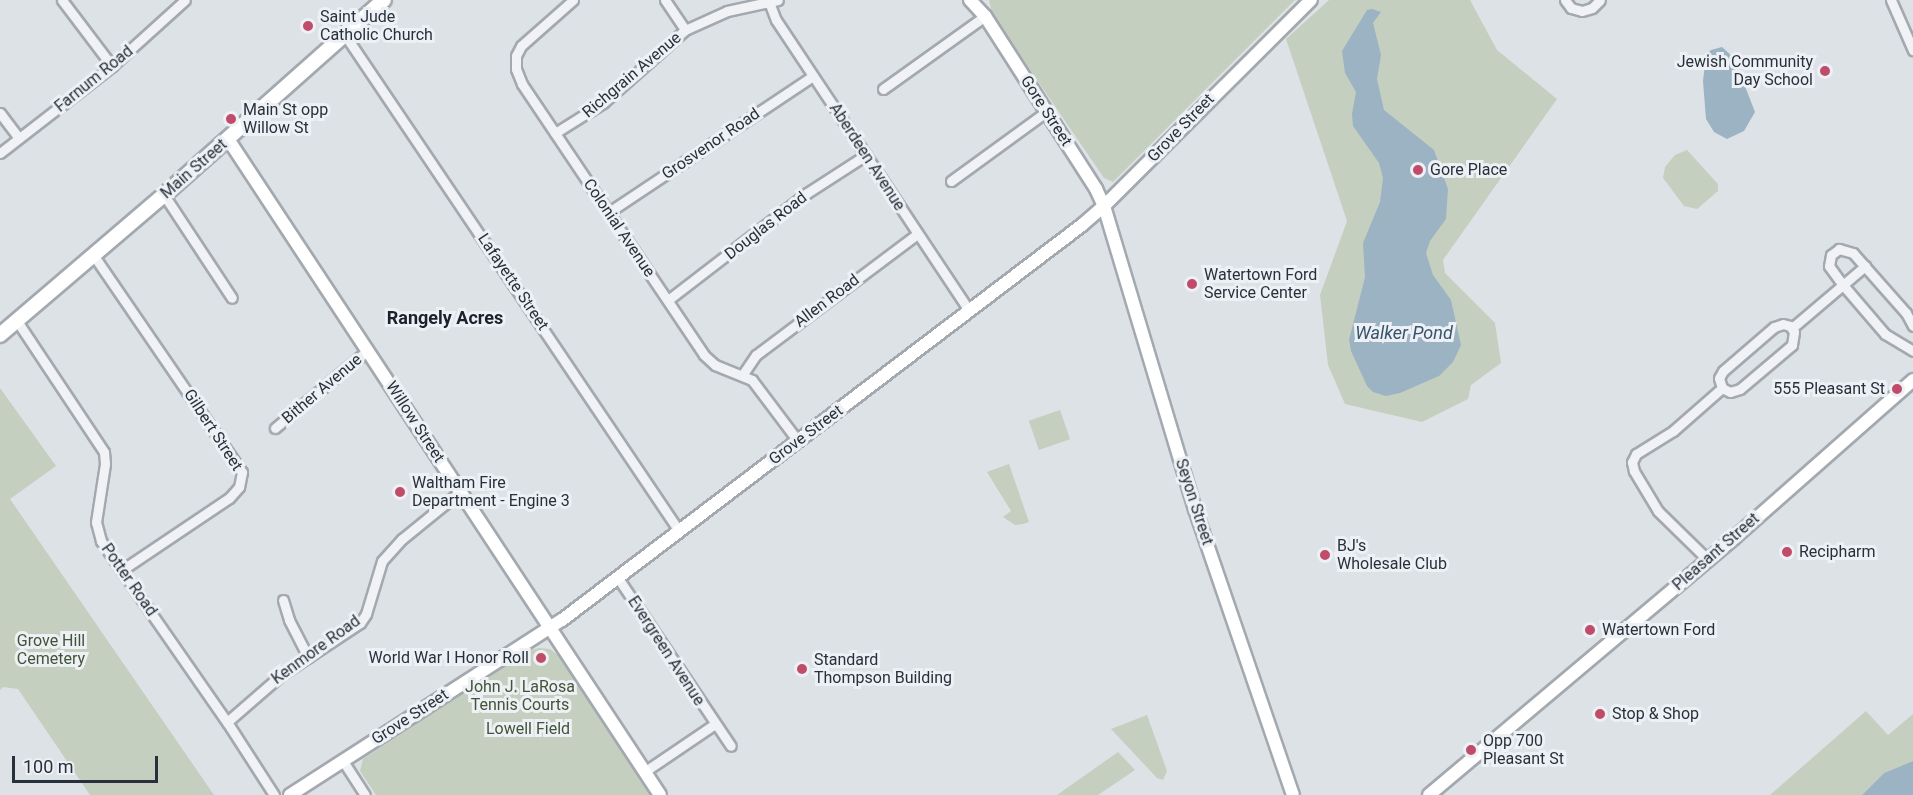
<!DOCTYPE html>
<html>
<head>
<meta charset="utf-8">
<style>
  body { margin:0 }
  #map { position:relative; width:1913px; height:795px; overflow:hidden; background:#dde2e6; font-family:Roboto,sans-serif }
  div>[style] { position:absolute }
  .green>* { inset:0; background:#c5cfbf; transform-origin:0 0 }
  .water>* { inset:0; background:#9bb3c3 }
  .roads { filter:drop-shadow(2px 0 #a3a9af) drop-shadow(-2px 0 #a3a9af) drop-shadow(0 2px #a3a9af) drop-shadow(0 -2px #a3a9af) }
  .street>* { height:9px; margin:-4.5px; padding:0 4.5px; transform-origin:4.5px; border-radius:4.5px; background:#f0f2f5 }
  .secondary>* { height:12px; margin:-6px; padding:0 6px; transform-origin:6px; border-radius:6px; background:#fff }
  .primary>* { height:14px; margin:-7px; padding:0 7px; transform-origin:7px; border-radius:7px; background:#fff }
  .dots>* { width:16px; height:16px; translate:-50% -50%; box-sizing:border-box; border:3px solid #edf0f4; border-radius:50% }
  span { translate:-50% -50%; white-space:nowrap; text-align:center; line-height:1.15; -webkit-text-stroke:6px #edf0f4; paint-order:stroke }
  .poi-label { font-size:16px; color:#28313b }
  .left { translate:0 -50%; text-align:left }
  .right { translate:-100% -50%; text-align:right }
  .street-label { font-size:16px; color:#28313b }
  .park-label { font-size:16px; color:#405537 }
  .neighbourhood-label { font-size:18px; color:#1a222c; font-weight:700 }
  .water-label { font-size:18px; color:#36546b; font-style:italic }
  .scale { position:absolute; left:12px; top:756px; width:146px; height:27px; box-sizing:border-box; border:3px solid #28313b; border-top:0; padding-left:8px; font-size:18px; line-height:21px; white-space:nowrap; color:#28313b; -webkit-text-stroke:4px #edf0f4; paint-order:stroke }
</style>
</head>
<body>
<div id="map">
  <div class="green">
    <i style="clip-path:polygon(989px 0,1295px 0,1113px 182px,1104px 178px,992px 14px)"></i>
    <i style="clip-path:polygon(1329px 0,1470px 0,1497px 50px,1557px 99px,1443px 260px,1445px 273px,1495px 323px,1501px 363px,1471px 385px,1468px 399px,1422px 422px,1345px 404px,1328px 365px,1320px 295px,1347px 221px,1286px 39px)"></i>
    <i style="clip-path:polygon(1687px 150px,1718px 184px,1718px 191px,1697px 209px,1684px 206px,1663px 178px,1665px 167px,1675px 155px)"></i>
    <i style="clip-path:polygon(0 388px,56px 466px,10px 499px,214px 795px,90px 795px,18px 689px,3px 687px,0 690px)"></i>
    <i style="left:1060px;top:410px;width:31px;height:33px;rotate:71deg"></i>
    <i style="clip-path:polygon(1009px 464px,1029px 522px,1023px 524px,1015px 525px,1003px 517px,1011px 511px,987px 472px)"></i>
    <i style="clip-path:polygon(539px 648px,550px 649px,559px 656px,650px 795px,376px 795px,360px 771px,363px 759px,527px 651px)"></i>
    <i style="clip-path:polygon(1866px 711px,1888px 735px,1913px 714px,1913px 761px,1884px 773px,1862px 795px,1770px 795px)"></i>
    <i style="clip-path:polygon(1147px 715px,1167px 771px,1163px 780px,1157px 778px,1111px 729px)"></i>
    <i style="clip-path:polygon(1118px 752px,1135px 770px,1098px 795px,1057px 795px)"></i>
  </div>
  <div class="water">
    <i style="clip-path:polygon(1372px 9px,1381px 12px,1373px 23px,1381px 55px,1377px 79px,1384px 110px,1434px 150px,1448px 189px,1446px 219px,1430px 241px,1426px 253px,1433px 275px,1451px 300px,1461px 345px,1453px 362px,1439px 376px,1400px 393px,1386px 396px,1373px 392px,1367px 386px,1351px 351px,1349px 340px,1365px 277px,1363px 243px,1380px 202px,1383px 178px,1379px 163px,1353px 126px,1352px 114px,1356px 92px,1345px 73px,1342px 51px,1367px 10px)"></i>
    <i style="clip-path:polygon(1722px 47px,1734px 58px,1755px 112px,1744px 131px,1727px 139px,1714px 132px,1706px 119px,1703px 81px,1706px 55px,1711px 50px)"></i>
    <i style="clip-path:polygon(1913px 761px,1913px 795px,1862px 795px,1884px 773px)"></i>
  </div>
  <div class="roads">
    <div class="street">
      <i style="left:62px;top:0;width:83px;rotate:52.9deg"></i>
      <i style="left:573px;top:0;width:69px;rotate:138.5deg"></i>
      <i style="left:521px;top:46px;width:11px;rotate:117deg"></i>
      <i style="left:516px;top:56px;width:13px;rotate:90deg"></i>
      <i style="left:516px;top:69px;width:16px;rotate:68deg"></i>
      <i style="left:522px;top:84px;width:326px;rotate:56.1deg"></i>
      <i style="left:704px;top:355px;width:15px;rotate:42deg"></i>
      <i style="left:715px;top:365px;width:40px;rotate:22deg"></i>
      <i style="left:752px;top:380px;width:76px;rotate:53deg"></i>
      <i style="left:665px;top:0;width:36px;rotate:56deg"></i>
      <i style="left:1565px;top:0;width:10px;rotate:53deg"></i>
      <i style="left:1571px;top:8px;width:11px;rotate:15deg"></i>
      <i style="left:1582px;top:11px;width:10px;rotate:-17deg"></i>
      <i style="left:1592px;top:8px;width:11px;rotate:-45deg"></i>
      <i style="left:1891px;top:0;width:55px;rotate:66.3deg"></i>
      <i style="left:769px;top:2px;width:19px;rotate:69deg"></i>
      <i style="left:776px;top:20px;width:348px;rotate:56.4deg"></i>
      <i style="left:345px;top:35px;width:598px;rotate:56.04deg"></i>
      <i style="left:883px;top:89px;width:125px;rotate:-35.6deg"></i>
      <i style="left:0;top:113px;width:31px;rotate:53deg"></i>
      <i style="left:555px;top:133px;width:57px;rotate:-32deg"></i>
      <i style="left:603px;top:103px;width:110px;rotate:-41.7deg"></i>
      <i style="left:685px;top:30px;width:46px;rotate:-24.3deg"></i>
      <i style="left:727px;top:11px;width:52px;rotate:-12.2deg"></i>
      <i style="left:0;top:153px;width:142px;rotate:-37.8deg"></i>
      <i style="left:112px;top:66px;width:98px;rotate:-42.1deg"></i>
      <i style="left:951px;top:181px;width:117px;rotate:-36deg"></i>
      <i style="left:164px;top:195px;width:123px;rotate:56.6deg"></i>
      <i style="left:609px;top:212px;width:245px;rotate:-33.7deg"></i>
      <i style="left:94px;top:256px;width:262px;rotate:55.6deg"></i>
      <i style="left:242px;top:472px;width:15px;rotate:101deg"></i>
      <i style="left:239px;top:487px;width:15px;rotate:132deg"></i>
      <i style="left:229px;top:498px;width:129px;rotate:146.1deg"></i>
      <i style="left:668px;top:300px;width:175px;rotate:-37.6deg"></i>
      <i style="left:807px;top:193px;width:70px;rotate:-32.8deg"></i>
      <i style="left:17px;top:321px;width:157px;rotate:56.4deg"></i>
      <i style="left:104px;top:452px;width:12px;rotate:85deg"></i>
      <i style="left:105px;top:464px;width:59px;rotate:98.8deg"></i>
      <i style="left:96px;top:522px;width:20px;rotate:75deg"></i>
      <i style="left:101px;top:541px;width:221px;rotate:55.2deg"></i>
      <i style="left:227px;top:722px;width:87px;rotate:57.2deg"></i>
      <i style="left:1783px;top:324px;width:7px;rotate:16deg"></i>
      <i style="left:1790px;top:326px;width:7px;rotate:56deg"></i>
      <i style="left:1794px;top:332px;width:13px;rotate:99deg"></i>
      <i style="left:1792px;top:345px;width:68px;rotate:139.8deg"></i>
      <i style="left:1740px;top:389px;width:10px;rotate:163deg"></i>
      <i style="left:1730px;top:392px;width:9px;rotate:-153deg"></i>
      <i style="left:1722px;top:388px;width:10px;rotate:-107deg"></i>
      <i style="left:1719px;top:378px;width:8px;rotate:-60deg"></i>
      <i style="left:1723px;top:371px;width:67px;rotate:-40.8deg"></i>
      <i style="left:1774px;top:327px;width:9px;rotate:-18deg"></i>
      <i style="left:1913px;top:326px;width:15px;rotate:-118deg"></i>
      <i style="left:1906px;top:313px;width:80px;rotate:-131.5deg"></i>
      <i style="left:1853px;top:253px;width:15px;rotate:-164deg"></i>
      <i style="left:1839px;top:249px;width:10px;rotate:143deg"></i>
      <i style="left:1831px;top:255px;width:11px;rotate:100deg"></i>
      <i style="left:1829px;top:266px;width:24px;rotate:54deg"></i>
      <i style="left:1843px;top:285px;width:65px;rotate:49.4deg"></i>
      <i style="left:1885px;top:334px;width:33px;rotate:31deg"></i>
      <i style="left:1792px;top:328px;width:96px;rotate:-40.3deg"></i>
      <i style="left:743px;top:374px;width:23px;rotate:-56deg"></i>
      <i style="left:756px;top:355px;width:201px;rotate:-36.9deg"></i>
      <i style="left:275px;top:428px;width:121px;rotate:-40deg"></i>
      <i style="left:1708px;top:560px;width:70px;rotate:-135.6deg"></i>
      <i style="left:1658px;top:511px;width:47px;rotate:-121deg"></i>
      <i style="left:1634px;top:471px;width:9px;rotate:-103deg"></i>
      <i style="left:1632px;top:462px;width:9px;rotate:-63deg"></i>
      <i style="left:1636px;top:454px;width:44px;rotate:-31.9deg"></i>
      <i style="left:1673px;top:431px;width:65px;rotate:-41.3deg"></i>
      <i style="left:618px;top:578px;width:202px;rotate:56.1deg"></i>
      <i style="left:283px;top:600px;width:21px;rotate:73deg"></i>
      <i style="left:289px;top:620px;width:42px;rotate:62.8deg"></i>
      <i style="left:227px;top:722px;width:72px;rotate:-41deg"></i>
      <i style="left:281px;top:675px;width:95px;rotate:-33.4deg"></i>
      <i style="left:360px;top:623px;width:11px;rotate:-56deg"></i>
      <i style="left:366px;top:614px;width:55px;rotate:-73.2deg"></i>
      <i style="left:382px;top:561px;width:30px;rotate:-48deg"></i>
      <i style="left:402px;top:539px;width:76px;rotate:-39.1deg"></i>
      <i style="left:343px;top:761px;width:40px;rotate:57.1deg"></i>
      <i style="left:644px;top:772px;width:86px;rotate:-34.1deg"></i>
    </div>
    <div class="secondary">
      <i style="left:970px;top:0;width:22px;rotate:47deg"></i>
      <i style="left:985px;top:16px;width:206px;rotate:57.3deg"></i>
      <i style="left:1096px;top:189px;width:19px;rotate:65deg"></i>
      <i style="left:1104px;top:206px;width:316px;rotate:73.3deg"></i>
      <i style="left:1195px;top:509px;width:302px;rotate:71.1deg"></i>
      <i style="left:228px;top:139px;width:785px;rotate:56.63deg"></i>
      <i style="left:290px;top:795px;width:323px;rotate:-32.8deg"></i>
      <i style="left:562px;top:620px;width:653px;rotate:-37.22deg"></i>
      <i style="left:1082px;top:225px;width:29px;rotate:-41deg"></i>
      <i style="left:1104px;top:206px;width:292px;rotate:-44.9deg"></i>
      <i style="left:1429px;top:795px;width:399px;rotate:-40.1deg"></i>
      <i style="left:1734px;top:538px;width:239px;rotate:-41.4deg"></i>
    </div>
    <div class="primary">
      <i style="left:0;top:335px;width:216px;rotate:-40.5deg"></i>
      <i style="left:164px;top:195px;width:294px;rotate:-41.6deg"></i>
    </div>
  </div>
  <div class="dots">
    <i style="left:308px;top:26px;background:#c14c6a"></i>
    <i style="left:1825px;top:71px;background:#c14c6a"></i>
    <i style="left:231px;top:119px;background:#c14c6a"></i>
    <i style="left:1418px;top:170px;background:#c14c6a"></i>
    <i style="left:1192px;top:284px;background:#c14c6a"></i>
    <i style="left:1897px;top:389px;background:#c14c6a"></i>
    <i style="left:400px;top:492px;background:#c14c6a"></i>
    <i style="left:1787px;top:552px;background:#c14c6a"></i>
    <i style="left:1325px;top:555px;background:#c14c6a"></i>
    <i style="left:1590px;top:630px;background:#c14c6a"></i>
    <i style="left:541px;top:658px;background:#c14c6a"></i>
    <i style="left:802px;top:669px;background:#c14c6a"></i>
    <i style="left:1600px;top:714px;background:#c14c6a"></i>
    <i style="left:1471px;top:750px;background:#c14c6a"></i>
  </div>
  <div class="poi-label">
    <span class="left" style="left:320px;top:26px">Saint Jude<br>Catholic Church</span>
    <span class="right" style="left:1813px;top:71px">Jewish Community<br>Day School</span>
    <span class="left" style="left:243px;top:119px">Main St opp<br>Willow St</span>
    <span class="left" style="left:1430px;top:170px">Gore Place</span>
    <span class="left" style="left:1204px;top:284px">Watertown Ford<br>Service Center</span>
    <span class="right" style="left:1885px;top:389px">555 Pleasant St</span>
    <span class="left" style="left:412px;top:492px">Waltham Fire<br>Department - Engine 3</span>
    <span class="left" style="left:1337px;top:555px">BJ's<br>Wholesale Club</span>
    <span class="left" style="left:1799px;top:552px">Recipharm</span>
    <span class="left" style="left:1602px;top:630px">Watertown Ford</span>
    <span class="right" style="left:529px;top:658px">World War I Honor Roll</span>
    <span class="left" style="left:814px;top:669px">Standard<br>Thompson Building</span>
    <span class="left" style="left:1612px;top:714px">Stop &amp; Shop</span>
    <span class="left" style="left:1483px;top:750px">Opp 700<br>Pleasant St</span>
  </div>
  <div class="street-label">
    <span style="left:632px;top:75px;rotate:-40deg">Richgrain Avenue</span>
    <span style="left:94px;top:79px;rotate:-39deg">Farnum Road</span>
    <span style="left:1046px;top:111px;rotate:57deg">Gore Street</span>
    <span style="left:1181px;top:128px;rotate:-46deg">Grove Street</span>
    <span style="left:711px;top:144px;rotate:-34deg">Grosvenor Road</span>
    <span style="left:867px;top:157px;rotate:57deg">Aberdeen Avenue</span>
    <span style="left:194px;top:169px;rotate:-41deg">Main Street</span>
    <span style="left:766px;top:226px;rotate:-38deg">Douglas Road</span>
    <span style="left:619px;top:228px;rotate:56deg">Colonial Avenue</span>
    <span style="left:513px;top:282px;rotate:56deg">Lafayette Street</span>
    <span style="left:827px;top:301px;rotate:-37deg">Allen Road</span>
    <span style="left:322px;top:389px;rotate:-40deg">Bither Avenue</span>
    <span style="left:415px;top:422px;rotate:57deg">Willow Street</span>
    <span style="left:213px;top:430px;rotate:57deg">Gilbert Street</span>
    <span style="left:806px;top:435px;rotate:-37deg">Grove Street</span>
    <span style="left:1194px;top:502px;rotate:72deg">Seyon Street</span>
    <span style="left:1716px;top:552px;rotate:-41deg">Pleasant Street</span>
    <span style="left:129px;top:580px;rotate:55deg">Potter Road</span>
    <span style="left:316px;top:650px;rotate:-36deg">Kenmore Road</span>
    <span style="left:666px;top:651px;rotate:57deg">Evergreen Avenue</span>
    <span style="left:410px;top:717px;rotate:-33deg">Grove Street</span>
  </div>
  <div class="park-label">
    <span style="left:51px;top:650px">Grove Hill<br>Cemetery</span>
    <span style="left:520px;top:696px">John J. LaRosa<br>Tennis Courts</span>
    <span style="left:528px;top:729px">Lowell Field</span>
  </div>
  <div class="neighbourhood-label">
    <span style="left:445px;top:318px">Rangely Acres</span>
  </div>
  <div class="water-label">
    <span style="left:1404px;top:333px">Walker Pond</span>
  </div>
  <div class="scale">100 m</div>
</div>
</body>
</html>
